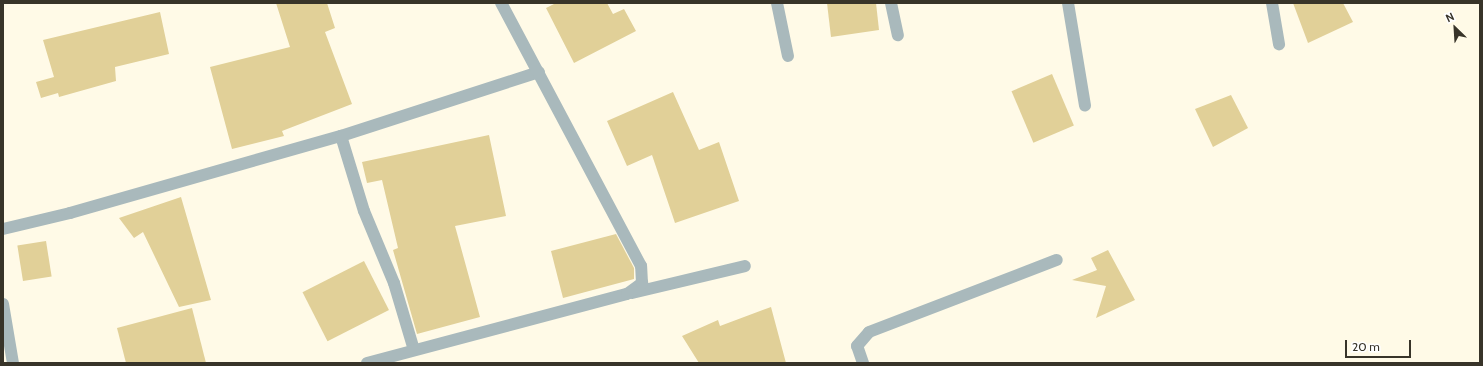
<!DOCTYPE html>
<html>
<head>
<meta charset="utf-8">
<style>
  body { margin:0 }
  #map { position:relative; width:1483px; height:366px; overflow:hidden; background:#fffae7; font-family:Cabin,sans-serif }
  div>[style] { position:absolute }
  .building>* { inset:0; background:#e1d098; transform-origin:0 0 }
  .minor>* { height:12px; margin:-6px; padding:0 6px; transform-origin:6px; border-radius:6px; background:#a9b9bc }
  span { translate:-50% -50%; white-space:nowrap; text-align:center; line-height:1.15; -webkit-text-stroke:4px #fff; paint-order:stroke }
  .frame { position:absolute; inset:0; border:4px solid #383429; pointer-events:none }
  .north { position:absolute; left:1435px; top:8px; width:40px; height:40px; -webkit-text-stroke:3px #fff; paint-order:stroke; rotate:335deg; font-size:11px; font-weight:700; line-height:16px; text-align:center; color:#383429 }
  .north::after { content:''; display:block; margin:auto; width:14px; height:18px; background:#383429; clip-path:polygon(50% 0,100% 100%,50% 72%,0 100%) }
  .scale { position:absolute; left:1345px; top:340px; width:66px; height:18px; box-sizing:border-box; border:2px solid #383429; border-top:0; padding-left:5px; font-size:12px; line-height:14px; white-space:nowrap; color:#383429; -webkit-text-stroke:3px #fff; paint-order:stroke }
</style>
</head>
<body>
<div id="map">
  <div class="building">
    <i style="clip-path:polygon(276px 3px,327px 3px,335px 28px,325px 32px,352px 104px,282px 131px,284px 136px,232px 149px,210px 67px,290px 47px)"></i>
    <i style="clip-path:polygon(556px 3px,607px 3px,613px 14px,624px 9px,636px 31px,574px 63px,546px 8px)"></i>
    <i style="clip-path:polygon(827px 3px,876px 3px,879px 30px,831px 37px)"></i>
    <i style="clip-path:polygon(1293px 3px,1343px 3px,1353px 22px,1308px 43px)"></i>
    <i style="clip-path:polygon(160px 12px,169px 54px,115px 67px,116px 81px,59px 97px,58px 93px,41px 98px,36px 82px,54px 77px,43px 40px)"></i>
    <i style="left:1052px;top:74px;width:56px;height:44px;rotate:67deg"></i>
    <i style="clip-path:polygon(673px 92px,699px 150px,719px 142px,739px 201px,675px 223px,652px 155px,627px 166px,607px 121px)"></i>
    <i style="clip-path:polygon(1231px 95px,1248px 128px,1213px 147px,1195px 109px)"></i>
    <i style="clip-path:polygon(489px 135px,506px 216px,455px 226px,480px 317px,417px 334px,393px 250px,398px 248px,382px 180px,367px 183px,362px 162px)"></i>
    <i style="clip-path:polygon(181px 197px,211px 300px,179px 307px,143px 232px,134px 238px,119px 218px)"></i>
    <i style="clip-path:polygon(616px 234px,634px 268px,634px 279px,563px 298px,551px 251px)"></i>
    <i style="left:46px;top:241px;width:36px;height:29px;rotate:81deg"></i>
    <i style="clip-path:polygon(1108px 250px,1135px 300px,1096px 318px,1106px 286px,1072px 280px,1097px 270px,1091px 258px)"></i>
    <i style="left:364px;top:261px;width:55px;height:69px;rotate:63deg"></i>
    <i style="clip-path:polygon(771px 307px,786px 363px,699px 363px,682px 336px,718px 320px,720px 326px)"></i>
    <i style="clip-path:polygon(192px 308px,206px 363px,126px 363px,117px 328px)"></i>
  </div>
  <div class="minor">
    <i style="left:777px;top:3px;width:54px;rotate:78.3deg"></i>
    <i style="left:891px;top:3px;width:33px;rotate:78deg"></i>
    <i style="left:1068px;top:3px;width:104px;rotate:80.6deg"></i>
    <i style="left:1272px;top:3px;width:42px;rotate:80.3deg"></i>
    <i style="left:341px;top:136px;width:78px;rotate:73deg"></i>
    <i style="left:364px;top:211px;width:78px;rotate:67.4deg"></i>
    <i style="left:394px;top:283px;width:70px;rotate:73.4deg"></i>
    <i style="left:3px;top:229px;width:69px;rotate:-13.4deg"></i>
    <i style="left:70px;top:213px;width:282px;rotate:-15.9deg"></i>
    <i style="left:341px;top:136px;width:208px;rotate:-17.9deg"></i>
    <i style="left:632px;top:293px;width:116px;rotate:-13.4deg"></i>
    <i style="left:3px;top:304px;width:60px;rotate:80.4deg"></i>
    <i style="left:367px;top:363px;width:269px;rotate:-14.9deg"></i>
    <i style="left:627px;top:294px;width:19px;rotate:-36deg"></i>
    <i style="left:642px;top:283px;width:17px;rotate:-93deg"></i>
    <i style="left:641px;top:266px;width:298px;rotate:-118deg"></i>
    <i style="left:863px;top:363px;width:18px;rotate:-109deg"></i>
    <i style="left:857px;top:346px;width:18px;rotate:-49deg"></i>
    <i style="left:869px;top:332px;width:201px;rotate:-21deg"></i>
  </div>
  <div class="frame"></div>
  <div class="north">N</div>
  <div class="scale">20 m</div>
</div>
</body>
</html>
